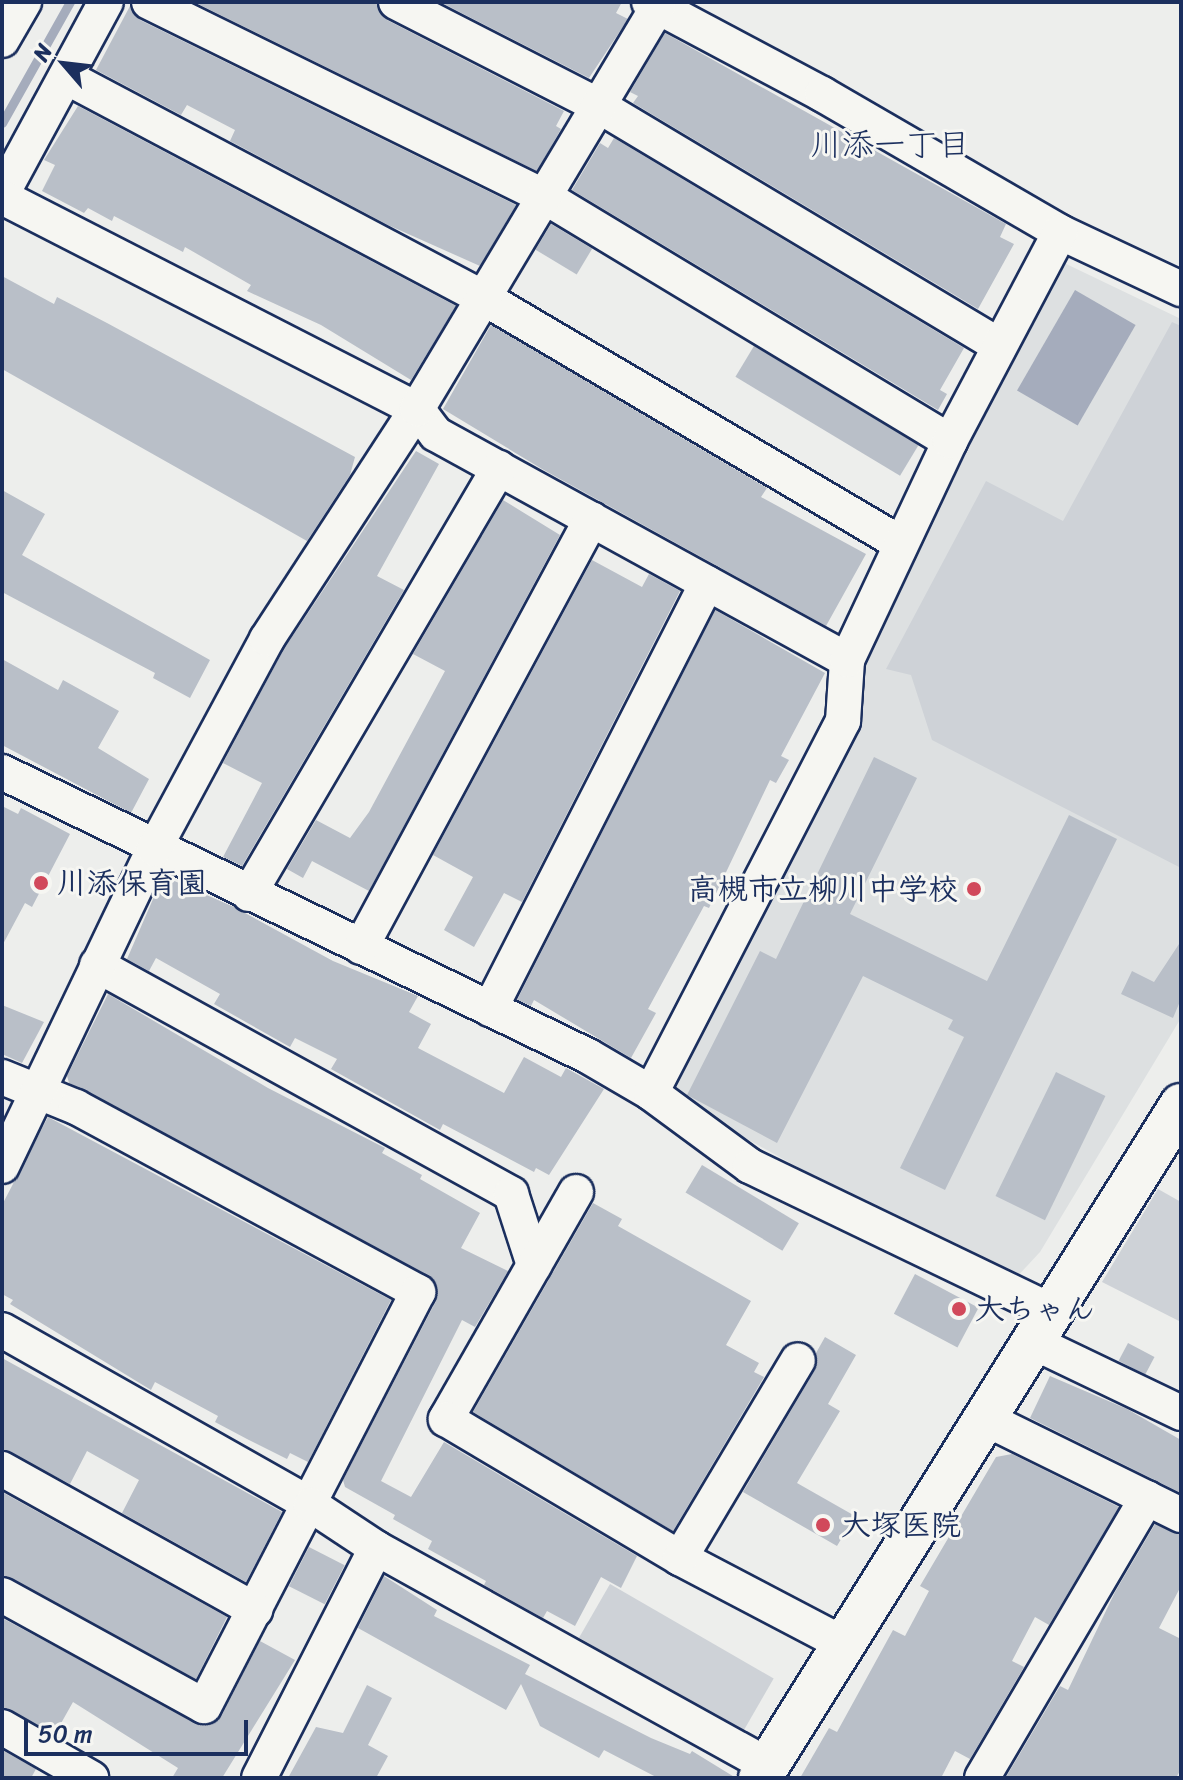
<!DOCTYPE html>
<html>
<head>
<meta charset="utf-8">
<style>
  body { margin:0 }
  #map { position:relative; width:1183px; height:1780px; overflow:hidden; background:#edeeec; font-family:Sriracha,"Klee One",sans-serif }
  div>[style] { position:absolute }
  .built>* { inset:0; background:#dde0e1 }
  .green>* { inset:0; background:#ced2d7; transform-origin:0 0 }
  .water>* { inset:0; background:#a5acbc; transform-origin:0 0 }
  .stream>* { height:9px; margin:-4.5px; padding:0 4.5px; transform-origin:4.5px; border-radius:4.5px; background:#a5acbc }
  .building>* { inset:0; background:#b9bfc8; transform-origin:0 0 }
  .roads { filter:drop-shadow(2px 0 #1b2f5e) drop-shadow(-2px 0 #1b2f5e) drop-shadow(0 2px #1b2f5e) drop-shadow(0 -2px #1b2f5e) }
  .minor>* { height:34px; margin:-17px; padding:0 17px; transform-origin:17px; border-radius:17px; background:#f6f6f2 }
  .tertiary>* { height:42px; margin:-21px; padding:0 21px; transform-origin:21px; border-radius:21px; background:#f6f6f2 }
  .dots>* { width:22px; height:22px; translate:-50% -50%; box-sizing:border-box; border:4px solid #f6f6f2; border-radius:50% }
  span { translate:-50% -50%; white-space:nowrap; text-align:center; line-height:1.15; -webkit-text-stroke:6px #f6f6f2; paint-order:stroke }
  .poi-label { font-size:30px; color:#1b2f5e; font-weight:700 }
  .left { translate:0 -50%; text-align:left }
  .right { translate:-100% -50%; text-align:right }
  .neighbourhood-label { font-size:32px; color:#1b2f5e }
  .frame { position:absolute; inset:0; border:4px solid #1b2f5e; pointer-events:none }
  .north { position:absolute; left:24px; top:24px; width:80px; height:80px; -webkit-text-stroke:6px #f6f6f2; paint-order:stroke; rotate:298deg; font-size:22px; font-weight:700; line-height:32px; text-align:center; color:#1b2f5e }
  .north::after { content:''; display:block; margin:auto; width:28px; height:36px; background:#1b2f5e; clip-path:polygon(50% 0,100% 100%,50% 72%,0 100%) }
  .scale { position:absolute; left:24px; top:1720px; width:224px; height:36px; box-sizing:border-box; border:4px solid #1b2f5e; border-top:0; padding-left:10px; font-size:24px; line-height:28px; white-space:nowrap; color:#1b2f5e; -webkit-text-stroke:6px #f6f6f2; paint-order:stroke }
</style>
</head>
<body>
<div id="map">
  <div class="built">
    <i style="clip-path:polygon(1060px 261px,1181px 319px,1181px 1018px,1040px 1252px,1014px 1280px,882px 1214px,659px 1090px,868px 641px)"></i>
  </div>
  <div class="green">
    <i style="clip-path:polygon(1172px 322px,1181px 326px,1181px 868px,932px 740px,911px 675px,886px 669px,986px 481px,1063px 521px)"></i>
    <i style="clip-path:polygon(1158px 1189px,1181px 1202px,1181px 1322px,1102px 1282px)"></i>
    <i style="left:610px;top:1584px;width:189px;height:62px;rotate:30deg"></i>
  </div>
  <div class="water">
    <i style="left:1075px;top:290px;width:70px;height:116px;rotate:30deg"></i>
  </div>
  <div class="stream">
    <i style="left:2px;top:123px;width:139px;rotate:-60.7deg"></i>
  </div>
  <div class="building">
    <i style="clip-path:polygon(194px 2px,376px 2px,387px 20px,564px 111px,556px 126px,561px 129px,537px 171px)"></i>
    <i style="clip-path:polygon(440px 2px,622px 2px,616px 13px,628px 19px,589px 78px)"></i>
    <i style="clip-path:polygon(130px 6px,140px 20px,516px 205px,480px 266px,388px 225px,230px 141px,235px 130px,187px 105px,181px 115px,96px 70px)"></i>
    <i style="clip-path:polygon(665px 33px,1006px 224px,1000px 237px,1014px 244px,978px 309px,633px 103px,638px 96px,630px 92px)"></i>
    <i style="clip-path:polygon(78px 106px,456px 306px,411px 380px,321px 325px,247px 291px,251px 285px,185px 247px,183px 252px,114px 216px,112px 221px,88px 208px,84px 213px,42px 191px,55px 165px,44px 160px)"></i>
    <i style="clip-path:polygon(614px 138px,964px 348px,940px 390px,947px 394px,938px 410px,572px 190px,600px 143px,608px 148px)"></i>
    <i style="left:551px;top:224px;width:48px;height:30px;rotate:31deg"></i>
    <i style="clip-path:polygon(2px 276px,54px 304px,57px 297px,107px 323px,355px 457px,350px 475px,307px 541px,2px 369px)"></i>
    <i style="clip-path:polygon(491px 325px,767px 488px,761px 497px,866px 554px,826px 626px,542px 469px,443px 409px)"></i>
    <i style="left:754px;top:346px;width:192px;height:36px;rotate:31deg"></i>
    <i style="clip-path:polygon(416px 451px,439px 464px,377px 576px,404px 590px,242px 866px,223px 857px,262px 783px,223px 763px,284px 649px)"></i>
    <i style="clip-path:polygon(2px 490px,45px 514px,22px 555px,210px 660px,190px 698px,153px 678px,155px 673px,2px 592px)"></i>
    <i style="clip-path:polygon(503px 500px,560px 535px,369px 891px,312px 861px,303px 878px,287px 869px,316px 820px,350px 838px,369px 812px,445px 671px,413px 654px)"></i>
    <i style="clip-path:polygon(592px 560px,642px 587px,649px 574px,680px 591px,522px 902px,504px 893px,474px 947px,444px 930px,473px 877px,433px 855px)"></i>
    <i style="clip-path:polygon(715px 610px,825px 673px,781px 756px,789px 760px,776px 783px,770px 780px,709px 908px,704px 906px,648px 1009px,656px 1013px,631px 1058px,534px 1000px,531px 1006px,517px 1000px)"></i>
    <i style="clip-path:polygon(2px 659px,58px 690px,63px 680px,119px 711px,98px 748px,149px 779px,131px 813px,2px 745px)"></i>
    <i style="clip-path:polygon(874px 757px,917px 778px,850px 914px,987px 981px,1069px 815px,1117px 839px,945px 1190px,900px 1168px,964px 1037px,948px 1029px,953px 1020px,863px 976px,777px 1143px,687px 1095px,760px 951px,776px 959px)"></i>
    <i style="clip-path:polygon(2px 806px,18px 814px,21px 808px,70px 834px,32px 907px,25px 903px,2px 946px)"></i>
    <i style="clip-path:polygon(163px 876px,234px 907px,333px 961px,418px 996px,409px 1012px,431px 1024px,418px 1048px,504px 1093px,524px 1057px,561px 1077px,566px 1068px,604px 1089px,549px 1175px,536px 1168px,534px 1172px,443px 1124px,440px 1130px,331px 1069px,337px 1059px,295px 1038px,290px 1047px,214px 1004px,220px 994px,156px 958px,149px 971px,127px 959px)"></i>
    <i style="clip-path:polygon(1181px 941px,1181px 999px,1173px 1018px,1121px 994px,1132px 971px,1154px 982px)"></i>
    <i style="clip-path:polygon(108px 994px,268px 1088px,385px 1148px,382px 1153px,422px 1175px,420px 1179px,480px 1213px,461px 1248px,508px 1271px,475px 1327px,462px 1320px,381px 1481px,411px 1497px,444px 1442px,637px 1556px,621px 1588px,601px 1577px,575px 1626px,547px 1611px,543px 1618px,484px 1585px,486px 1581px,428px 1549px,432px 1541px,393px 1519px,395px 1515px,345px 1487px,343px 1480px,436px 1301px,435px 1282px,69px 1083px,67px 1076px)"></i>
    <i style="clip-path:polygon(2px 1005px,44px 1022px,22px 1063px,2px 1054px)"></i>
    <i style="left:1056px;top:1072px;width:55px;height:138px;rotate:26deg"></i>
    <i style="clip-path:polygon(48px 1117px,391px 1300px,308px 1462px,290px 1453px,287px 1459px,247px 1439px,215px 1422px,218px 1416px,155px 1382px,151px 1390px,10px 1304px,13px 1300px,2px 1294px,2px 1205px)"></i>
    <i style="left:702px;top:1165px;width:113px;height:32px;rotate:31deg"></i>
    <i style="clip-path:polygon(593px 1203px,622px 1219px,618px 1226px,751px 1301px,726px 1345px,759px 1363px,754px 1372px,764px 1377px,673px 1531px,473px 1412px)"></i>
    <i style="left:915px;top:1274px;width:72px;height:45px;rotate:28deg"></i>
    <i style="clip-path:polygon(825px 1337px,856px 1355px,828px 1404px,840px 1411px,797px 1483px,855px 1516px,837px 1546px,743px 1492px,815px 1370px,816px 1353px)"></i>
    <i style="left:1128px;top:1343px;width:30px;height:20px;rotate:28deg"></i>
    <i style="clip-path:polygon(2px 1358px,282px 1512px,246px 1582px,122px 1513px,139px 1480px,87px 1451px,70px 1484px,2px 1449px)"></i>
    <i style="clip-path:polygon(1050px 1376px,1127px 1409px,1181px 1440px,1181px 1493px,1030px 1418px)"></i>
    <i style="clip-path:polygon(1012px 1454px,1119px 1507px,1049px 1625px,1035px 1617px,1012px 1661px,1024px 1667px,970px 1759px,955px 1751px,941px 1778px,800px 1778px,829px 1728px,837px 1732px,893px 1630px,905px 1636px,929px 1591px,920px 1586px,996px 1457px)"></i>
    <i style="clip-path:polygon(2px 1492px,227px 1617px,196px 1679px,2px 1575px)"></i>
    <i style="clip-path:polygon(1155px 1524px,1181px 1535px,1181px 1586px,1159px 1628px,1181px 1639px,1181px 1769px,1176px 1778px,1006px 1777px,1060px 1686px,1068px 1690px,1115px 1592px)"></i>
    <i style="left:309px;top:1547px;width:40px;height:44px;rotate:27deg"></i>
    <i style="clip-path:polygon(384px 1576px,437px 1610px,434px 1616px,530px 1665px,525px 1674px,651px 1738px,690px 1754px,692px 1751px,736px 1778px,658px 1778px,604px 1750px,599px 1758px,540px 1726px,521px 1684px,506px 1710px,358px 1628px)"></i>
    <i style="clip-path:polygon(2px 1618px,204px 1726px,222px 1715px,260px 1641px,295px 1660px,222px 1778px,172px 1778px,178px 1768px,73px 1702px,55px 1734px,2px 1707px)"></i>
    <i style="clip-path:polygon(367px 1685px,392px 1698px,368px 1745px,388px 1756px,376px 1778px,288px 1778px,316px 1727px,343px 1733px)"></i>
    <i style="clip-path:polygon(2px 1750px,36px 1769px,31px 1778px,2px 1778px)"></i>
  </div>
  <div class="roads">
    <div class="minor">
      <i style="left:149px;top:2px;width:441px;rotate:26.2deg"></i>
      <i style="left:545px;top:197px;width:473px;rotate:31.1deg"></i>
      <i style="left:396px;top:2px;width:228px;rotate:27.1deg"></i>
      <i style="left:599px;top:106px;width:467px;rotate:30.9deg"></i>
      <i style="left:649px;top:2px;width:196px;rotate:28deg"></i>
      <i style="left:822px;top:94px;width:275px;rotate:30.1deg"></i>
      <i style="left:1060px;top:232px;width:134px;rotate:25.2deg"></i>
      <i style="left:2px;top:40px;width:44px;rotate:-59.9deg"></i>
      <i style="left:66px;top:77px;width:473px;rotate:27.9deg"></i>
      <i style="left:484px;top:298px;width:484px;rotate:30.5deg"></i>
      <i style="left:2px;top:194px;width:218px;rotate:-61.6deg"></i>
      <i style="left:2px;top:197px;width:466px;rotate:27.1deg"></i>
      <i style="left:417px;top:409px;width:31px;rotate:53deg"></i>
      <i style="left:436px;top:434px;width:469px;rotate:28.8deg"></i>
      <i style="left:2px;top:772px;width:651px;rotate:25.86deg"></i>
      <i style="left:588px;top:1056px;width:73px;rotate:30.4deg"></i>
      <i style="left:651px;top:1093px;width:123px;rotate:36.4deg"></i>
      <i style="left:750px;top:1166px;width:336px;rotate:25.7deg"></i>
      <i style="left:249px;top:894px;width:494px;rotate:-59.6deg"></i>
      <i style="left:361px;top:947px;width:486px;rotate:-61.7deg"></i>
      <i style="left:97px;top:965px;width:473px;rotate:28.9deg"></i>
      <i style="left:511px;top:1194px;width:75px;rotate:72.1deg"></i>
      <i style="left:490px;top:1009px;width:478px;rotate:-63deg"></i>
      <i style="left:2px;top:1077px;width:80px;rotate:22.1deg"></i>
      <i style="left:76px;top:1107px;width:389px;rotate:28.4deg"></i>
      <i style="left:418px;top:1292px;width:466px;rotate:117.3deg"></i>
      <i style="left:204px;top:1706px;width:230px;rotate:-151.2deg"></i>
      <i style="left:651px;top:1093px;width:419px;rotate:-62.7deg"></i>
      <i style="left:843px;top:721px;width:61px;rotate:-86.2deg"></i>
      <i style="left:847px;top:660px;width:242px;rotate:-64.8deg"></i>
      <i style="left:950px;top:441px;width:236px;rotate:-62.2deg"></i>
      <i style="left:2px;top:1166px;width:352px;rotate:-64.4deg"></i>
      <i style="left:154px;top:849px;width:238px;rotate:-61.7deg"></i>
      <i style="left:267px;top:639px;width:275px;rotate:-56.9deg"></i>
      <i style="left:417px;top:409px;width:469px;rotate:-59.1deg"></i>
      <i style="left:576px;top:1192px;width:262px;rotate:119.8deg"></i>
      <i style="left:446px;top:1419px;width:272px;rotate:30.7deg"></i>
      <i style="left:680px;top:1558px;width:185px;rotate:27.7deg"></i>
      <i style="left:2px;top:1330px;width:355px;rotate:29.5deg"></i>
      <i style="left:311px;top:1505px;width:78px;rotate:33.5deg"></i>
      <i style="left:376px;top:1548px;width:447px;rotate:29deg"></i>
      <i style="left:1035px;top:1343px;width:162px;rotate:25.6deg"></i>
      <i style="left:988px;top:1420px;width:215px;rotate:26.2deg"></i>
      <i style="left:2px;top:1469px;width:290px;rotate:29.1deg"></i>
      <i style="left:680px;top:1558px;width:230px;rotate:-59.2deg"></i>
      <i style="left:2px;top:1727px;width:103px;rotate:29.8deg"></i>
      <i style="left:259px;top:1778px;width:258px;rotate:-63deg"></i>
      <i style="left:982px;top:1778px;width:325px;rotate:-59.5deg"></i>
    </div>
    <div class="tertiary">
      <i style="left:760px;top:1778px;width:794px;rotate:-57.97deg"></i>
    </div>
  </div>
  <div class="dots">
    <i style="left:41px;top:883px;background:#d1495b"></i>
    <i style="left:974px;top:889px;background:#d1495b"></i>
    <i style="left:959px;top:1309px;background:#d1495b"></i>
    <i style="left:823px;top:1525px;background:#d1495b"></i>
  </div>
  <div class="poi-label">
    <span class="left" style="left:57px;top:883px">川添保育園</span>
    <span class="right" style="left:958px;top:889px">高槻市立柳川中学校</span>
    <span class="left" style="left:975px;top:1309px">大ちゃん</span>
    <span class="left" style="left:841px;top:1525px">大塚医院</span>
  </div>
  <div class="neighbourhood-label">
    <span style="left:890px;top:145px">川添一丁目</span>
  </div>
  <div class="frame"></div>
  <div class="north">N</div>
  <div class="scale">50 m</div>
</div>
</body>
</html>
